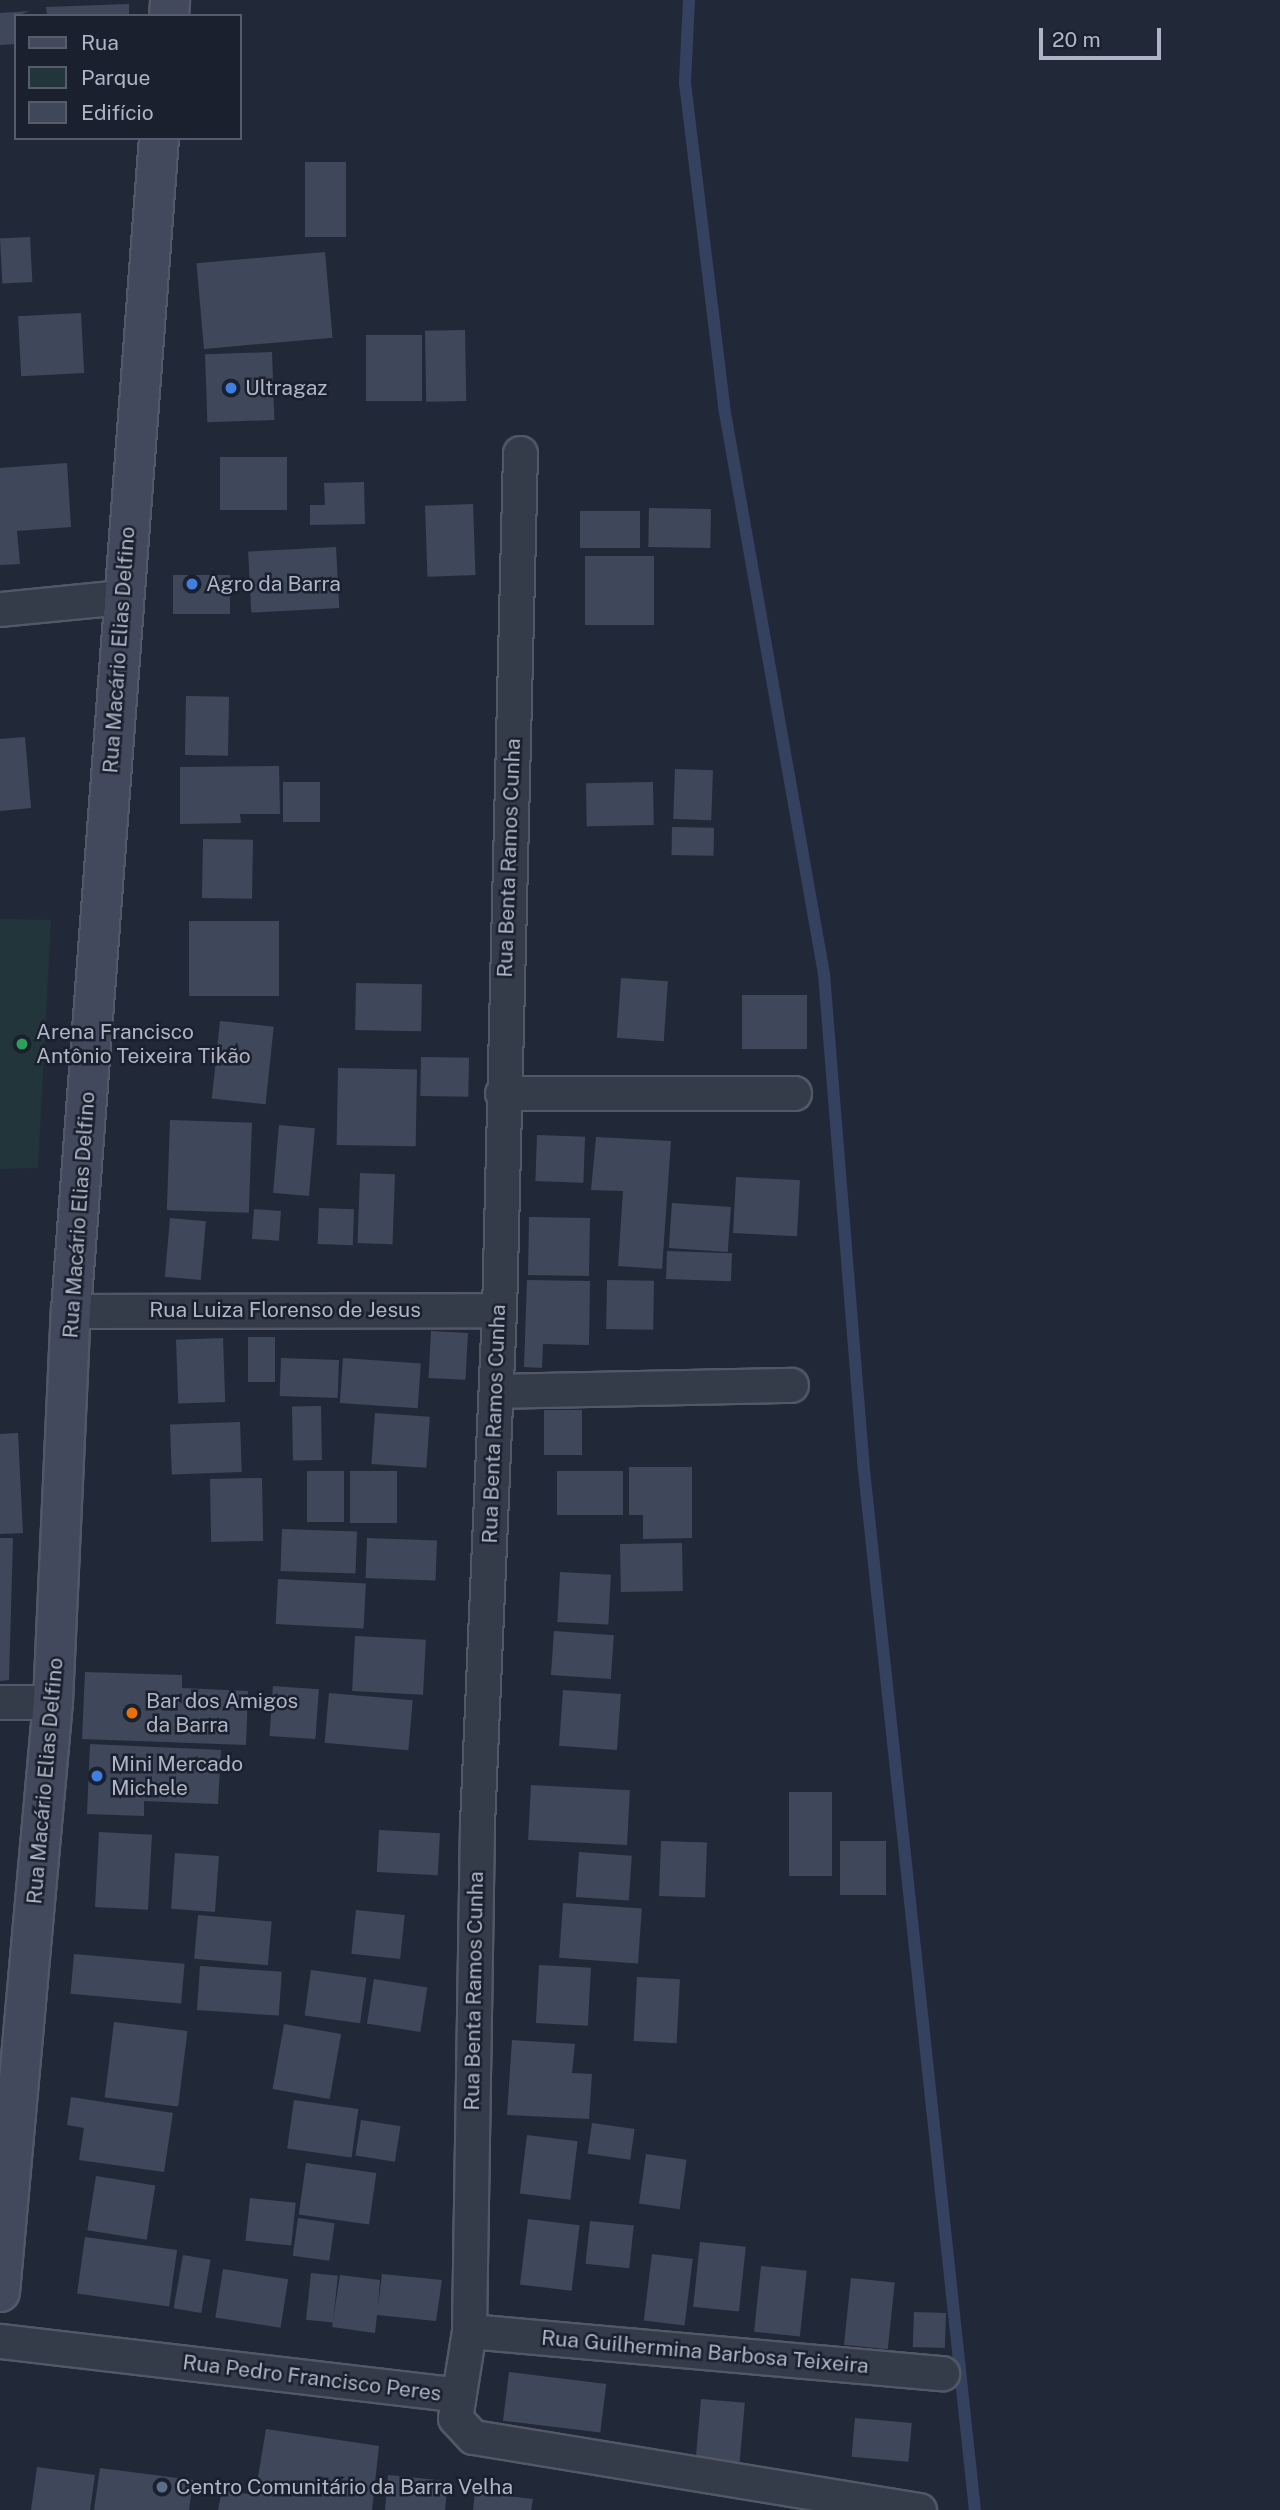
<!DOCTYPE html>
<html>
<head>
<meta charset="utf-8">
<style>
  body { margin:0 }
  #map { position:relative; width:1280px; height:2510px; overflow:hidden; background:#212939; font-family:"Public Sans",sans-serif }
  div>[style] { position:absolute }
  .green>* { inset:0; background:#22353a }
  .stream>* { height:12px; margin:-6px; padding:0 6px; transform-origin:6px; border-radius:6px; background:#344260 }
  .building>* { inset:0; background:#3f485b; transform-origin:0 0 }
  .roads { filter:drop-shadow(2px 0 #525867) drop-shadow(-2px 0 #525867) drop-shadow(0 2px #525867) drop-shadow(0 -2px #525867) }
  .street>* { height:33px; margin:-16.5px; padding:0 16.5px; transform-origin:16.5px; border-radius:16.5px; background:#343b49 }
  .secondary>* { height:38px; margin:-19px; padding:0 19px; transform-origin:19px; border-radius:19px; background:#42495c }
  .dots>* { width:19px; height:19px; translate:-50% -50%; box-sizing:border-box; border:4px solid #1a202e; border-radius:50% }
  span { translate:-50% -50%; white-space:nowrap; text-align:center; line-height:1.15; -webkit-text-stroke:5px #1a202e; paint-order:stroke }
  .poi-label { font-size:21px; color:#afb5c6 }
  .left { translate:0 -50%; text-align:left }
  .street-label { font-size:21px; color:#afb5c6 }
  .legend { position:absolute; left:14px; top:14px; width:228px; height:126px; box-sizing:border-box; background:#1a202e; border:2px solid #565c6b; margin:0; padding:9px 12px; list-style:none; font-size:21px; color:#afb5c6 }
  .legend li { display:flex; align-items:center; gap:14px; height:35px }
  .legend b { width:35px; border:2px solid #565c6b }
  .scale { position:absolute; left:1039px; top:28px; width:122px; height:32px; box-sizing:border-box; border:4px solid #afb5c6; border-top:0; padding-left:9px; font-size:21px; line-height:24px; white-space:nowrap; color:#afb5c6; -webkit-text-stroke:5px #1a202e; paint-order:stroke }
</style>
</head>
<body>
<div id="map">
  <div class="green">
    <i style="clip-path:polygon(0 919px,51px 920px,38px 1168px,0 1169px)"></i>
  </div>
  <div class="stream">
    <i style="left:689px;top:0;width:83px;rotate:92.8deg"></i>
    <i style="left:685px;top:83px;width:326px;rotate:83.1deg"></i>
    <i style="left:724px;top:407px;width:576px;rotate:80deg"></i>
    <i style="left:824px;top:974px;width:489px;rotate:85.4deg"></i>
    <i style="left:863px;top:1461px;width:1055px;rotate:83.91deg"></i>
  </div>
  <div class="building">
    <i style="clip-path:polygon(129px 4px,129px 16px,47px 16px,46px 7px)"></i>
    <i style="clip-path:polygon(30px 11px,16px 16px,16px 44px,0 45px,0 13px)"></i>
    <i style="left:346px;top:162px;width:75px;height:41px;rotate:90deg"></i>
    <i style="left:30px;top:237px;width:45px;height:30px;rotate:87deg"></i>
    <i style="left:325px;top:252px;width:86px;height:129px;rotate:85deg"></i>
    <i style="left:81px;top:313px;width:60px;height:63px;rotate:87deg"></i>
    <i style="left:465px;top:330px;width:71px;height:40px;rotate:89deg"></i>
    <i style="left:422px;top:335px;width:66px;height:56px;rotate:90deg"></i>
    <i style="left:272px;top:352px;width:68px;height:67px;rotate:88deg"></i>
    <i style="left:220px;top:457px;width:67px;height:53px"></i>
    <i style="clip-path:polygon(67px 463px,71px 527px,17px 531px,20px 564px,0 565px,0 468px)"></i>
    <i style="clip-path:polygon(364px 482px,365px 524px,310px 525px,310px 505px,325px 505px,324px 483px)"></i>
    <i style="left:473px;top:504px;width:71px;height:48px;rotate:88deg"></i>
    <i style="left:649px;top:508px;width:62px;height:39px;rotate:1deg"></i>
    <i style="left:640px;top:511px;width:37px;height:60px;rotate:90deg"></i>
    <i style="left:336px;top:547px;width:61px;height:88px;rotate:87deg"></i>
    <i style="left:654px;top:556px;width:69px;height:69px;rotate:90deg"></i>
    <i style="left:230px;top:575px;width:39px;height:57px;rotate:90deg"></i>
    <i style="left:186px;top:696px;width:43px;height:59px;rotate:1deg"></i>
    <i style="clip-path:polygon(25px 737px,31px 808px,0 811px,0 739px)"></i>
    <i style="clip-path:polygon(279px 766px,280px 814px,240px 814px,241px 823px,180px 824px,180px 767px)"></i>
    <i style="left:675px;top:769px;width:38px;height:50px;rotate:2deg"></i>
    <i style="left:320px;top:782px;width:40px;height:37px;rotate:90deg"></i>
    <i style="left:653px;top:782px;width:43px;height:67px;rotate:89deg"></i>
    <i style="left:672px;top:827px;width:42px;height:28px;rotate:1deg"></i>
    <i style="left:203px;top:839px;width:50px;height:59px;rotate:1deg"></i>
    <i style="left:189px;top:921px;width:90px;height:75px"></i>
    <i style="left:621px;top:978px;width:47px;height:60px;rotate:4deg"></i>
    <i style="left:356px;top:983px;width:66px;height:47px;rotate:1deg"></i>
    <i style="left:742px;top:995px;width:65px;height:54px"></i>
    <i style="left:220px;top:1021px;width:54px;height:78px;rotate:6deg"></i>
    <i style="left:421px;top:1057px;width:48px;height:39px;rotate:1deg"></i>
    <i style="left:338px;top:1068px;width:79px;height:77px;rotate:1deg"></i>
    <i style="left:170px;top:1120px;width:82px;height:90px;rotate:2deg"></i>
    <i style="left:279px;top:1125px;width:36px;height:68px;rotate:5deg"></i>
    <i style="left:537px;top:1135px;width:48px;height:46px;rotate:2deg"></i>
    <i style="clip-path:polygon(596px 1137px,671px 1141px,662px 1269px,618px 1266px,623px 1191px,591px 1190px)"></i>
    <i style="left:360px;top:1173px;width:35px;height:70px;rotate:2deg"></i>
    <i style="left:736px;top:1177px;width:64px;height:56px;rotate:3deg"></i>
    <i style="left:672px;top:1203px;width:59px;height:45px;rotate:4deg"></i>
    <i style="left:319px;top:1208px;width:35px;height:36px;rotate:2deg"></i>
    <i style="left:254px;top:1209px;width:27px;height:30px;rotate:4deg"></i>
    <i style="left:529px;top:1217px;width:61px;height:58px;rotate:1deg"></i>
    <i style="left:170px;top:1218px;width:36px;height:59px;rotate:5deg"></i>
    <i style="left:667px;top:1251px;width:65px;height:28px;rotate:2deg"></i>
    <i style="clip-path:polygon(527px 1280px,590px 1281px,589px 1345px,543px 1344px,542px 1368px,524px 1367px)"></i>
    <i style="left:607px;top:1280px;width:47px;height:49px;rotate:1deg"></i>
    <i style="left:431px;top:1331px;width:37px;height:47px;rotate:3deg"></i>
    <i style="left:275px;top:1337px;width:45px;height:27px;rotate:90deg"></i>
    <i style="left:223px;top:1338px;width:64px;height:47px;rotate:88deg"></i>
    <i style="left:281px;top:1358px;width:58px;height:38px;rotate:2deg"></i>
    <i style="left:343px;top:1358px;width:78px;height:45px;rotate:4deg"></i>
    <i style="left:321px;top:1406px;width:54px;height:29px;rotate:89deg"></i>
    <i style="left:544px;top:1410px;width:38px;height:45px"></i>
    <i style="left:375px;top:1413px;width:55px;height:51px;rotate:4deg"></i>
    <i style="left:240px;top:1422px;width:50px;height:70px;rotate:88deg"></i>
    <i style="clip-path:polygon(18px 1433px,23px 1533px,0 1534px,0 1434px)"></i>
    <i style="clip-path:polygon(629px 1467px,692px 1467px,692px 1538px,643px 1539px,643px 1515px,629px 1515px)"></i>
    <i style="left:307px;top:1471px;width:37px;height:51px"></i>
    <i style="left:350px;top:1471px;width:47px;height:52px"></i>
    <i style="left:623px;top:1471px;width:44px;height:66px;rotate:90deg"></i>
    <i style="left:262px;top:1478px;width:63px;height:52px;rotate:89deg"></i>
    <i style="left:282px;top:1529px;width:75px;height:42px;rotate:2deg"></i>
    <i style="clip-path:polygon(0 1538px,13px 1538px,9px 1680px,0 1681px)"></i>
    <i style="left:367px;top:1538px;width:70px;height:40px;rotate:2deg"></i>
    <i style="left:682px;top:1543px;width:48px;height:62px;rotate:89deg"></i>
    <i style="left:560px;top:1572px;width:51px;height:50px;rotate:3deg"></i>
    <i style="left:278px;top:1579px;width:88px;height:45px;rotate:3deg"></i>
    <i style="left:554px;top:1631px;width:60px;height:44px;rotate:4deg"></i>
    <i style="left:355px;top:1636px;width:71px;height:55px;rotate:3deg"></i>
    <i style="clip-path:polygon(85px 1672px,182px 1675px,182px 1688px,248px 1691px,246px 1745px,82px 1739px)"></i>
    <i style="left:273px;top:1686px;width:46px;height:50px;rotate:4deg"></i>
    <i style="left:563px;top:1690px;width:58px;height:56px;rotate:4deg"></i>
    <i style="left:329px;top:1693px;width:84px;height:50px;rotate:5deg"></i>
    <i style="clip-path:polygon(90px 1744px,221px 1750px,218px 1804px,144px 1801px,144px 1816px,87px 1814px)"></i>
    <i style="left:531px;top:1785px;width:99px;height:55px;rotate:3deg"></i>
    <i style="left:789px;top:1792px;width:43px;height:84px"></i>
    <i style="left:379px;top:1830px;width:61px;height:42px;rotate:3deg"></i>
    <i style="left:99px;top:1832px;width:53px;height:75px;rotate:3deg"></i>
    <i style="left:661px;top:1841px;width:46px;height:55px;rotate:2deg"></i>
    <i style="left:840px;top:1841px;width:46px;height:54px"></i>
    <i style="left:579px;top:1852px;width:53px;height:45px;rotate:4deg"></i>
    <i style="left:175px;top:1853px;width:44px;height:56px;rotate:4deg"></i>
    <i style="left:563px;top:1903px;width:79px;height:55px;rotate:4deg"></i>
    <i style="left:356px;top:1910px;width:49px;height:44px;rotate:6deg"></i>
    <i style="left:198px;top:1915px;width:74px;height:44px;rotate:5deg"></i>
    <i style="left:74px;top:1954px;width:111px;height:40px;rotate:5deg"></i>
    <i style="left:539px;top:1965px;width:52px;height:58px;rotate:3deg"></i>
    <i style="left:200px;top:1966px;width:82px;height:44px;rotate:4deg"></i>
    <i style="left:311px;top:1970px;width:56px;height:46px;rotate:8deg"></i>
    <i style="left:637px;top:1977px;width:43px;height:64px;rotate:3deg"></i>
    <i style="left:374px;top:1979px;width:54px;height:45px;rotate:9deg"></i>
    <i style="left:114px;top:2022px;width:74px;height:76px;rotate:7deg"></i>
    <i style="left:284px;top:2024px;width:58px;height:66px;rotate:10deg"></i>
    <i style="clip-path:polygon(512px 2040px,575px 2044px,572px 2073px,592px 2074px,589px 2119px,507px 2115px)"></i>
    <i style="clip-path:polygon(71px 2097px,173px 2113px,164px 2172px,79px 2160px,84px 2128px,67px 2125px)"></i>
    <i style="left:294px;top:2100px;width:65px;height:49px;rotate:8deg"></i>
    <i style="left:361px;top:2120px;width:40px;height:36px;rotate:9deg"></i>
    <i style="left:592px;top:2123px;width:43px;height:31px;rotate:8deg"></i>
    <i style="left:527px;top:2135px;width:51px;height:59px;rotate:7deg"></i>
    <i style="left:646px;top:2154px;width:41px;height:50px;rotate:8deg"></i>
    <i style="left:306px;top:2163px;width:71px;height:52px;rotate:8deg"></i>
    <i style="left:96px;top:2176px;width:60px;height:55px;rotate:9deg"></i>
    <i style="left:250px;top:2198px;width:46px;height:43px;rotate:6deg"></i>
    <i style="left:298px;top:2218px;width:37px;height:38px;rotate:8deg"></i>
    <i style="left:528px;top:2219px;width:52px;height:66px;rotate:7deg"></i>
    <i style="left:590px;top:2221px;width:44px;height:43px;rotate:6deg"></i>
    <i style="left:85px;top:2237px;width:93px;height:57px;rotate:8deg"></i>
    <i style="left:700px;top:2242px;width:46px;height:65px;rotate:6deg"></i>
    <i style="left:652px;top:2254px;width:41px;height:67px;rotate:7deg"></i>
    <i style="left:183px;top:2255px;width:28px;height:54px;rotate:10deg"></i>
    <i style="left:761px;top:2266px;width:46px;height:66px;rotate:6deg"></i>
    <i style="left:223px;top:2269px;width:66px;height:49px;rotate:9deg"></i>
    <i style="left:311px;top:2273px;width:27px;height:47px;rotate:6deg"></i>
    <i style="clip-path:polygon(382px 2274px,442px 2280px,436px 2321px,377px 2315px,375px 2333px,332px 2327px,340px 2275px,380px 2280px,378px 2308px)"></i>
    <i style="left:851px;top:2278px;width:44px;height:67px;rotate:6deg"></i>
    <i style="left:914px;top:2312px;width:32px;height:35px;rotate:2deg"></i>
    <i style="left:509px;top:2372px;width:98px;height:49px;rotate:7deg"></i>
    <i style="left:701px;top:2399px;width:44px;height:64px;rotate:5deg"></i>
    <i style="left:855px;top:2418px;width:57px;height:39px;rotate:5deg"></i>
    <i style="clip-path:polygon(266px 2429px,379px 2446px,372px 2510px,218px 2510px,222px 2490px,255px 2495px)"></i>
    <i style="clip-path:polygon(37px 2467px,95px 2475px,90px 2510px,31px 2510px)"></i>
    <i style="clip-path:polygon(100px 2468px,193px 2480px,189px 2510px,94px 2510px)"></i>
    <i style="clip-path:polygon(388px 2475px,448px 2481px,445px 2510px,385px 2510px)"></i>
    <i style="clip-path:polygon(475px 2492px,533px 2499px,531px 2510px,473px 2510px)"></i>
  </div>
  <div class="roads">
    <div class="street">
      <i style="left:520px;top:453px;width:857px;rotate:91.4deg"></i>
      <i style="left:499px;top:1310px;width:515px;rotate:92.45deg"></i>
      <i style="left:477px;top:1825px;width:506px;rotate:90.91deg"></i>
      <i style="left:469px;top:2331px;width:88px;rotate:99.1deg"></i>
      <i style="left:455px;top:2418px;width:26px;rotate:47deg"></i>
      <i style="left:473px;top:2437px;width:452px;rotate:9.3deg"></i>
      <i style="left:0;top:609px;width:124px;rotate:-5.6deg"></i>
      <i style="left:502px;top:1093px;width:292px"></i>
      <i style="left:71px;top:1311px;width:428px;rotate:-0.1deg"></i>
      <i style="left:496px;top:1391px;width:295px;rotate:-1.2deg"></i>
      <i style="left:0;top:1702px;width:53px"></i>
      <i style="left:469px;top:2331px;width:475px;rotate:5.1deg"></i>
      <i style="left:0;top:2341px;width:461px;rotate:6.7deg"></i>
    </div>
    <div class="secondary">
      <i style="left:169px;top:16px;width:16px;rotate:-86deg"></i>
      <i style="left:0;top:2292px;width:592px;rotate:-84.87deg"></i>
      <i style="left:53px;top:1702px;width:391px;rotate:-87.4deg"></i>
      <i style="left:71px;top:1311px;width:1176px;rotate:-85.71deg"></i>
    </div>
  </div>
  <div class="dots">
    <i style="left:231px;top:388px;background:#3f7fe0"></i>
    <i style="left:192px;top:584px;background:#3f7fe0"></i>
    <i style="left:22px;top:1044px;background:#2e9e5b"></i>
    <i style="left:132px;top:1713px;background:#e8710a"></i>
    <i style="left:97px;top:1776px;background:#3f7fe0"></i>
    <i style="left:162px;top:2487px;background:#5c6f8a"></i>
  </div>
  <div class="poi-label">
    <span class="left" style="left:245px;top:388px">Ultragaz</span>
    <span class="left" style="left:206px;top:584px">Agro da Barra</span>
    <span class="left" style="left:36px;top:1044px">Arena Francisco<br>Antônio Teixeira Tikão</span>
    <span class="left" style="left:146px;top:1713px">Bar dos Amigos<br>da Barra</span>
    <span class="left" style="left:111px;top:1776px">Mini Mercado<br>Michele</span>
    <span class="left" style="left:176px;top:2487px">Centro Comunitário da Barra Velha</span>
  </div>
  <div class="street-label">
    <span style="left:119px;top:650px;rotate:-86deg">Rua Macário Elias Delfino</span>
    <span style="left:509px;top:858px;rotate:-88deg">Rua Benta Ramos Cunha</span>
    <span style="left:79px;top:1215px;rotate:-86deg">Rua Macário Elias Delfino</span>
    <span style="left:285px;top:1310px">Rua Luiza Florenso de Jesus</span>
    <span style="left:494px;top:1424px;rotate:-88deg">Rua Benta Ramos Cunha</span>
    <span style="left:45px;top:1781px;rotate:-85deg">Rua Macário Elias Delfino</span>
    <span style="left:474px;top:1991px;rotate:-89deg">Rua Benta Ramos Cunha</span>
    <span style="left:705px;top:2352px;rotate:5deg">Rua Guilhermina Barbosa Teixeira</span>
    <span style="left:312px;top:2378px;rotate:7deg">Rua Pedro Francisco Peres</span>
  </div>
  <ul class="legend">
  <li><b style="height:9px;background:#42495c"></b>Rua</li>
  <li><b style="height:19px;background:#22353a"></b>Parque</li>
  <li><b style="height:19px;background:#3f485b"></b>Edifício</li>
  </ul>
  <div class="scale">20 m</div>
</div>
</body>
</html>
